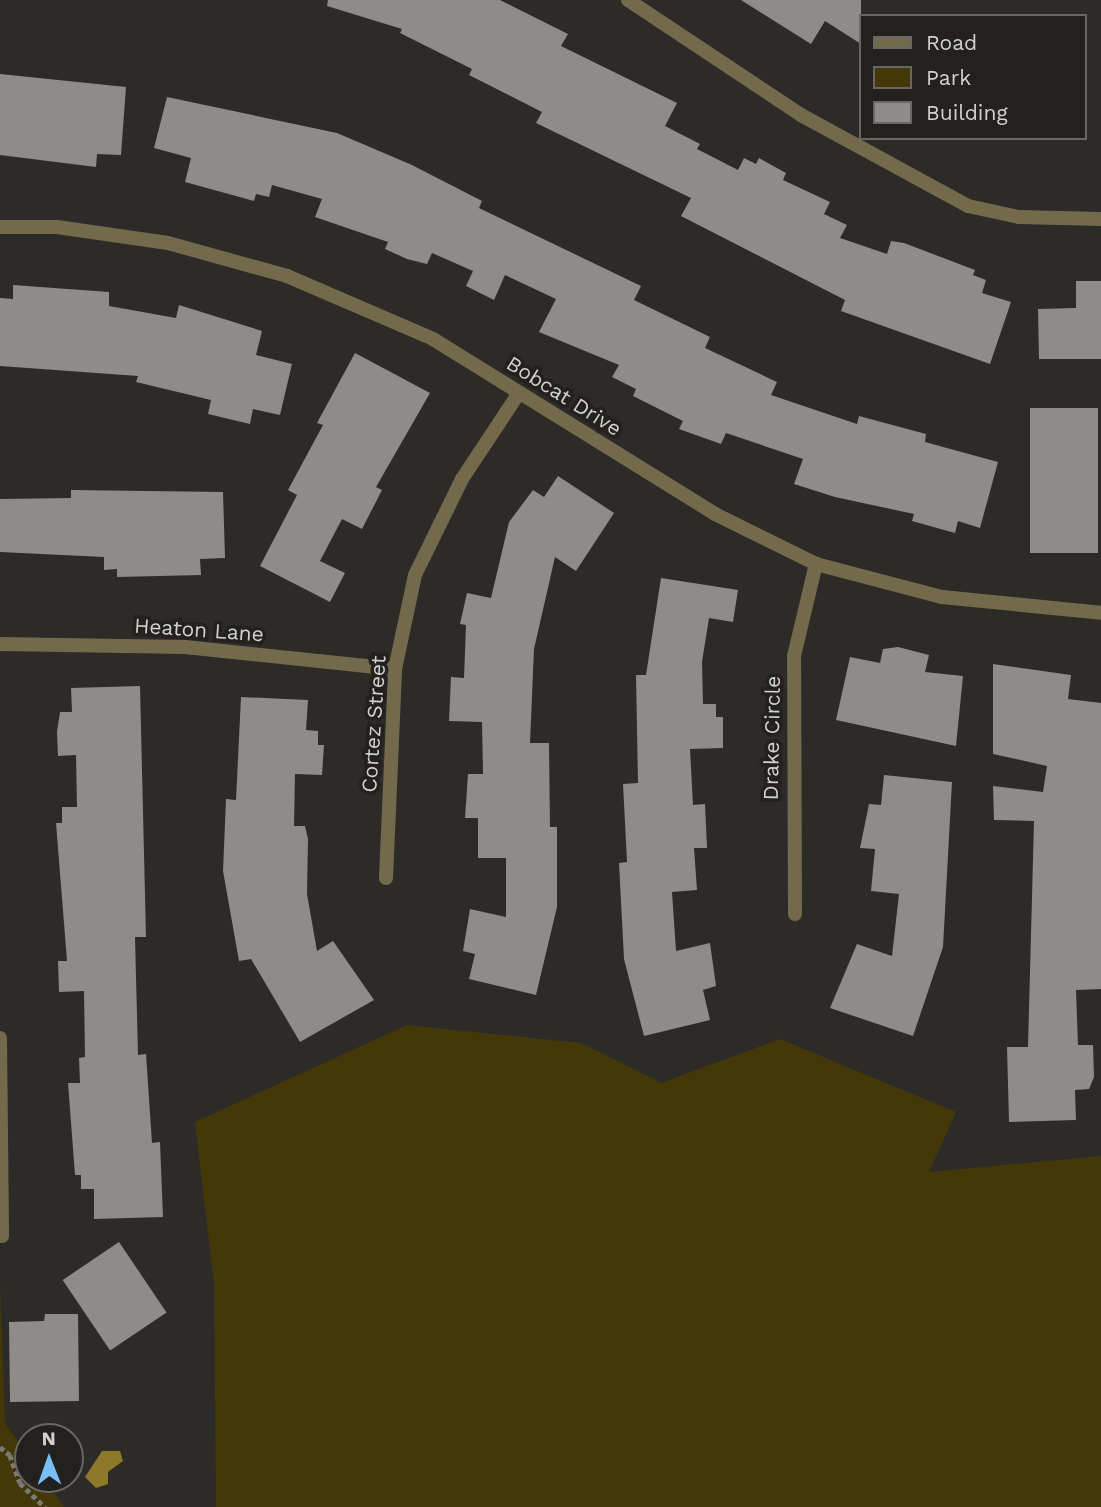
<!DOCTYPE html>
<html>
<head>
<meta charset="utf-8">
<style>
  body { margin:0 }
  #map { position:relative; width:1101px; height:1507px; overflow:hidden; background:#2c2b28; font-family:"Work Sans",sans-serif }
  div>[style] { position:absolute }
  .green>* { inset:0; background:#443809 }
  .water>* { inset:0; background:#8e7928 }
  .building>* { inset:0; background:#8d8c88; transform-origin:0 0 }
  .path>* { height:4.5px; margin-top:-2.25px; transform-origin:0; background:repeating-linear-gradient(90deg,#7a7976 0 5px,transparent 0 8.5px) }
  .minor>* { height:14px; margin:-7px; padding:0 7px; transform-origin:7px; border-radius:7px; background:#736a4c }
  span { translate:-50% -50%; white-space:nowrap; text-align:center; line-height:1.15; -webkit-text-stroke:7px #22211e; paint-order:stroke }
  .street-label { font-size:21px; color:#d2d1cf }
  .legend { position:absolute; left:859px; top:14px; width:228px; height:126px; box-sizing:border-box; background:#22211e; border:2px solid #686765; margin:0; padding:9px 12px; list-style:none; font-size:21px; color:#d2d1cf }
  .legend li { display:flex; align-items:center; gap:14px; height:35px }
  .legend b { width:35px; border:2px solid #686765 }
  .north { position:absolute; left:14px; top:1423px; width:70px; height:70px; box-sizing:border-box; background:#22211e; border:2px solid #686765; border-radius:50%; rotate:359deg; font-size:19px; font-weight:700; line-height:28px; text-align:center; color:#d2d1cf }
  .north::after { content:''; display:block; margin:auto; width:24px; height:32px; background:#78bff8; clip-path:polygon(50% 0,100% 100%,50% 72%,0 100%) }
</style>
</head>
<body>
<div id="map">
  <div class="green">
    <i style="clip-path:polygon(407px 1025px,581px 1043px,661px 1083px,780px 1039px,956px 1112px,929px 1172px,1101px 1156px,1101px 1507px,216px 1507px,214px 1285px,195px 1122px)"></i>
    <i style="clip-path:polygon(0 1284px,5px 1423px,28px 1456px,28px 1479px,45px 1479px,64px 1507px,0 1507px)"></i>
  </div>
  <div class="water">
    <i style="clip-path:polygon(102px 1451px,120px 1451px,123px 1461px,108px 1472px,108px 1484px,96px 1488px,85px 1477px)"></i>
  </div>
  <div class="building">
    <i style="clip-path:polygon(328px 0,500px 0,568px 34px,561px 46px,677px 103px,665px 126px,700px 144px,697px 149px,738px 170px,744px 158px,756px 164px,759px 158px,786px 173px,783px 180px,830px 202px,824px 214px,847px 225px,840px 238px,887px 254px,891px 241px,904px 243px,975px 270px,973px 275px,986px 280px,982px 293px,1011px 302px,990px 364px,841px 311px,845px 300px,681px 216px,691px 198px,536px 123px,542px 112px,469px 75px,472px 69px,400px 33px,402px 29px,327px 6px)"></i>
    <i style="clip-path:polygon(741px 0,861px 0,861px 44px,825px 21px,811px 44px)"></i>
    <i style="clip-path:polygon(0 74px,126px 87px,121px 155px,97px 154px,96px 167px,0 155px)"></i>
    <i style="clip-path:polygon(167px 97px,337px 133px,412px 165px,482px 201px,479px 208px,641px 286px,634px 300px,710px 337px,705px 348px,777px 382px,771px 395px,857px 424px,859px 416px,926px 434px,925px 442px,998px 462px,980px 528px,958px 521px,955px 533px,912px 521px,914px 514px,835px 497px,794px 484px,803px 459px,726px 433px,721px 444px,679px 429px,683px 421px,633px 396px,636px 389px,612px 377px,619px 365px,539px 332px,556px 299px,505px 275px,494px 300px,466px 286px,473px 271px,432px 253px,427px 264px,407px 259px,385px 249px,388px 242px,315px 217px,322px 199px,272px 185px,269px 197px,256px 194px,254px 201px,185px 182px,191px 158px,154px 148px)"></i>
    <i style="clip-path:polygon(1076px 281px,1101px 281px,1101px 359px,1039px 359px,1038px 309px,1076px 308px)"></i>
    <i style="clip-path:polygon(13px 285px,109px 292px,109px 306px,176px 318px,179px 305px,262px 331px,256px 355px,292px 364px,280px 415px,253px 409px,250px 424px,208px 414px,211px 400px,136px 382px,138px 376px,0 366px,0 298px,13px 299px)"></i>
    <i style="clip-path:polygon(355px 353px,430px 393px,376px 487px,382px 490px,362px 529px,342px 519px,320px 561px,345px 573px,330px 602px,260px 566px,297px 495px,288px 490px,323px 425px,317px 423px)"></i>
    <i style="left:1098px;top:408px;width:145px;height:68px;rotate:90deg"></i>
    <i style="clip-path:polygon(558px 476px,614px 513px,576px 571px,555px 557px,534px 649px,530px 743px,549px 743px,550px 827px,557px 827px,557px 907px,536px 995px,469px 979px,475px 954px,463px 951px,470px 909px,506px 917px,506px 858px,478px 858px,478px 818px,465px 818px,468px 774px,483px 774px,482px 722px,449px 721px,451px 677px,464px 678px,466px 625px,460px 624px,467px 593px,491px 598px,509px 522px,533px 490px,544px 497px)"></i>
    <i style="clip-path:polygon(71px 490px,223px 492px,225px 558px,200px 559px,201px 575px,117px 577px,117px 569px,104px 570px,104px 557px,0 552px,0 499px,71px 498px)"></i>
    <i style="clip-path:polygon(661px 578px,738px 590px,733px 622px,709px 618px,702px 662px,703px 704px,716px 704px,716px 717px,723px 717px,723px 748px,690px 749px,693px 805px,705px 804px,707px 848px,694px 848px,697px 890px,672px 892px,676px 951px,710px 943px,716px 986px,703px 990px,710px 1020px,644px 1036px,624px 959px,619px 863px,627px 862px,623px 784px,638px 783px,636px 675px,646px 675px)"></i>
    <i style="clip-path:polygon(898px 647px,929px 655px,925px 672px,963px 676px,956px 746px,836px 720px,850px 657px,880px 663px,883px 649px)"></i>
    <i style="clip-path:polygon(993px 664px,1071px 675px,1068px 699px,1101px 703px,1101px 989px,1076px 990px,1078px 1045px,1093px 1045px,1094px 1077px,1089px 1089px,1075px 1090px,1076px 1120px,1009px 1122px,1007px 1047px,1028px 1047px,1034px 821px,994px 820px,993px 786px,1043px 792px,1047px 766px,993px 754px)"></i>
    <i style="clip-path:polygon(140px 686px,146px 937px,135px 937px,138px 1055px,146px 1054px,152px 1143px,160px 1142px,163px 1217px,94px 1219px,94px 1189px,81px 1189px,81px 1175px,75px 1175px,68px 1083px,80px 1083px,79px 1058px,85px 1057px,84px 991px,59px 992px,58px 961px,67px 961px,56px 823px,62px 823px,62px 807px,77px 807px,76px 755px,58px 756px,57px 732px,60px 712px,72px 712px,71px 688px)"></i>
    <i style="clip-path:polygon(241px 697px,308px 700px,306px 730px,318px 731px,318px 745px,324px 745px,322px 775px,295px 774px,294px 826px,305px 826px,308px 839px,307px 894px,317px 951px,333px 941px,374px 1000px,300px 1042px,251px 959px,239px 961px,223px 871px,226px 799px,236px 800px)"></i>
    <i style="clip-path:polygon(884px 775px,952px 782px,943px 947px,913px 1036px,830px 1008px,857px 944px,892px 956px,899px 894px,871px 891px,875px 849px,860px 848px,869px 804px,881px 805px)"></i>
    <i style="left:119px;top:1242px;width:85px;height:68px;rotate:56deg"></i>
    <i style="clip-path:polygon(45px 1314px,78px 1314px,79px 1401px,10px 1402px,9px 1322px,44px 1321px)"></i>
  </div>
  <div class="path">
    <i style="left:0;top:1447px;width:13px;rotate:39deg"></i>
    <i style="left:10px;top:1455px;width:30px;rotate:70deg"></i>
    <i style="left:20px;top:1483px;width:35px;rotate:44deg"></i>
  </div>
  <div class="minor">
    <i style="left:628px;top:0;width:208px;rotate:33.6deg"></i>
    <i style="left:801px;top:115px;width:190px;rotate:28.6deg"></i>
    <i style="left:968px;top:206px;width:52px;rotate:12.2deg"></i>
    <i style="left:1019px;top:217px;width:82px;rotate:1.4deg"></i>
    <i style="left:0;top:227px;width:57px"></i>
    <i style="left:57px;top:227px;width:112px;rotate:8.2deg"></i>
    <i style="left:168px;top:243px;width:123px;rotate:15.5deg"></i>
    <i style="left:287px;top:276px;width:159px;rotate:23.3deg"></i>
    <i style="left:433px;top:339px;width:332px;rotate:31.8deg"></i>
    <i style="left:715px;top:514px;width:113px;rotate:26.3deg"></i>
    <i style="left:816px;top:564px;width:130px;rotate:14.7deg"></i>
    <i style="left:942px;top:597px;width:160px;rotate:5.7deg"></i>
    <i style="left:0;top:644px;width:185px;rotate:0.9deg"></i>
    <i style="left:185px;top:647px;width:211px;rotate:6deg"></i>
    <i style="left:386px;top:878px;width:209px;rotate:-87.5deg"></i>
    <i style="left:395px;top:669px;width:96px;rotate:-78deg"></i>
    <i style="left:415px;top:575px;width:107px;rotate:-63.9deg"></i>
    <i style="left:462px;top:479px;width:103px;rotate:-56.5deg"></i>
    <i style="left:795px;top:914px;width:258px;rotate:-90.2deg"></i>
    <i style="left:794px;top:656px;width:95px;rotate:-76.6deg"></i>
    <i style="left:0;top:1038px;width:198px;rotate:89.4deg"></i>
  </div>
  <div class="street-label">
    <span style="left:564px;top:396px;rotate:32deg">Bobcat Drive</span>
    <span style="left:199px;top:630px;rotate:4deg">Heaton Lane</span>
    <span style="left:374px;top:724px;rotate:-86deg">Cortez Street</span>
    <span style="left:772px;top:738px;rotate:-89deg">Drake Circle</span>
  </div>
  <ul class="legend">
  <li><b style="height:9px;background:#736a4c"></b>Road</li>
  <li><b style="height:19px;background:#443809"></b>Park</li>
  <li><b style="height:19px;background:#8d8c88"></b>Building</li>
  </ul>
  <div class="north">N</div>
</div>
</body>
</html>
